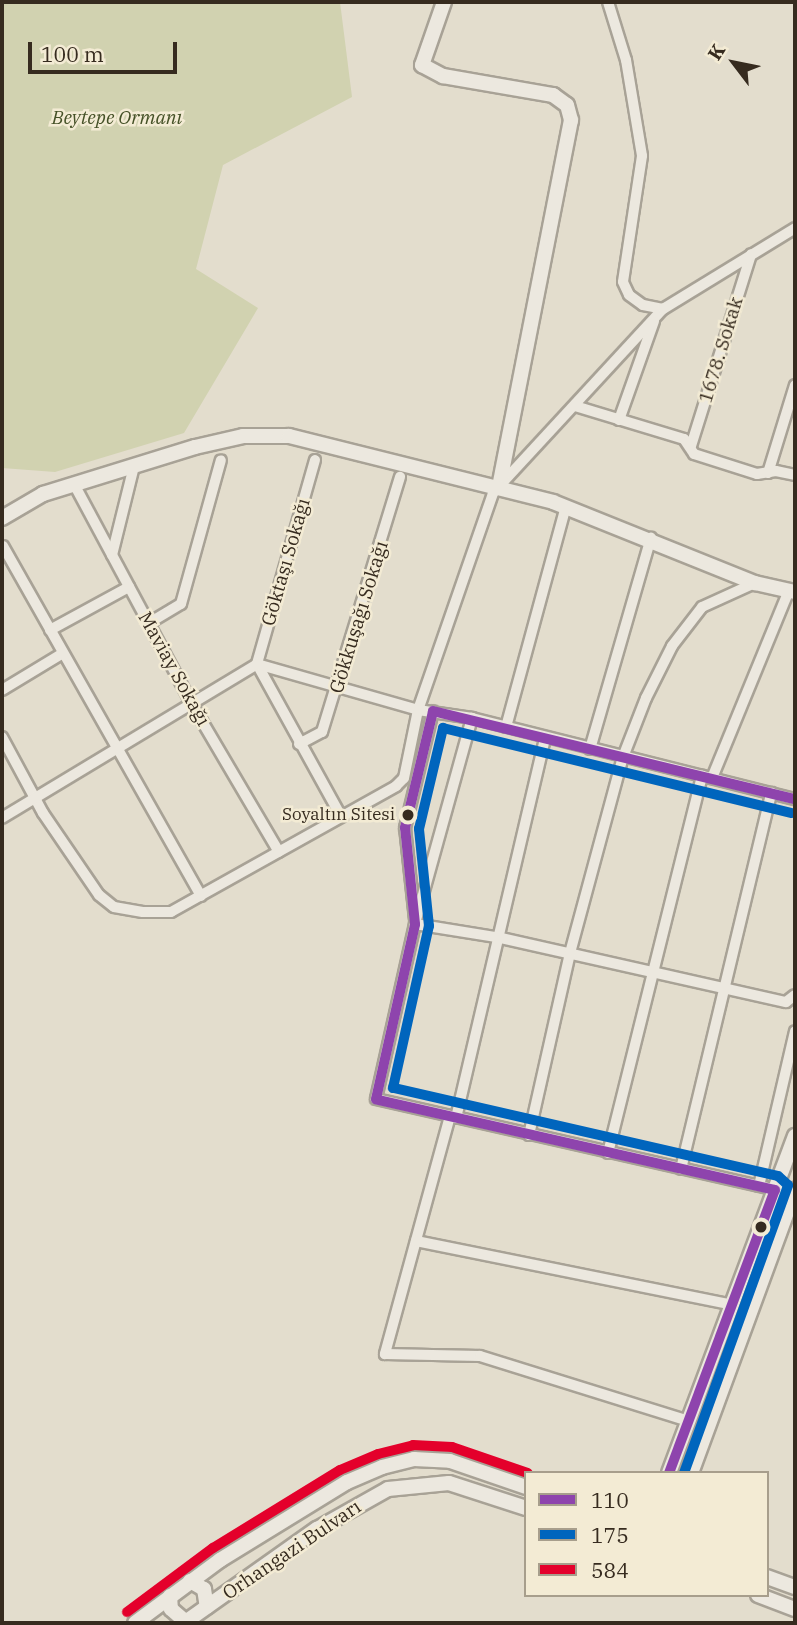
<!DOCTYPE html>
<html>
<head>
<meta charset="utf-8">
<style>
  body { margin:0 }
  #map { position:relative; width:797px; height:1625px; overflow:hidden; background:#e3ddcd; font-family:"IBM Plex Serif",serif }
  div>[style] { position:absolute }
  .green>* { inset:0; background:#d1d2b0 }
  .roads { filter:drop-shadow(2px 0 #a8a296) drop-shadow(-2px 0 #a8a296) drop-shadow(0 2px #a8a296) drop-shadow(0 -2px #a8a296) }
  .street>* { height:10px; margin:-5px; padding:0 5px; transform-origin:5px; border-radius:5px; background:#ece8df }
  .secondary>* { height:14px; margin:-7px; padding:0 7px; transform-origin:7px; border-radius:7px; background:#ece8df }
  .bus-1>* { height:10px; margin:-5px; padding:0 5px; transform-origin:5px; border-radius:5px; background:#8e44ad }
  .bus-2>* { height:10px; margin:-5px; padding:0 5px; transform-origin:5px; border-radius:5px; background:#0065bd }
  .bus-3>* { height:10px; margin:-5px; padding:0 5px; transform-origin:5px; border-radius:5px; background:#e4002b }
  .dots>* { width:19px; height:19px; translate:-50% -50%; box-sizing:border-box; border:4px solid #f3ebd4; border-radius:50% }
  span { translate:-50% -50%; white-space:nowrap; text-align:center; line-height:1.15; -webkit-text-stroke:5px #f3ebd4; paint-order:stroke }
  .bus-label { font-size:17px; color:#362b1f }
  .right { translate:-100% -50%; text-align:right }
  .park-label { font-size:19px; color:#455127; font-style:italic }
  .street-label { font-size:19px; color:#362b1f }
  .frame { position:absolute; inset:0; border:4px solid #362b1f; pointer-events:none }
  .legend { position:absolute; left:524px; top:1471px; width:245px; height:126px; box-sizing:border-box; background:#f3ebd4; border:2px solid #a79e8c; margin:0; padding:9px 12px; list-style:none; font-size:21px; color:#362b1f }
  .legend li { display:flex; align-items:center; gap:14px; height:35px }
  .legend b { width:35px; border:2px solid #a79e8c }
  .north { position:absolute; left:699px; top:28px; width:70px; height:70px; -webkit-text-stroke:5px #f3ebd4; paint-order:stroke; rotate:302deg; font-size:19px; font-weight:700; line-height:28px; text-align:center; color:#362b1f }
  .north::after { content:''; display:block; margin:auto; width:24px; height:32px; background:#362b1f; clip-path:polygon(50% 0,100% 100%,50% 72%,0 100%) }
  .scale { position:absolute; left:28px; top:42px; width:149px; height:32px; box-sizing:border-box; border:4px solid #362b1f; border-top:0; padding-left:9px; font-size:21px; line-height:24px; white-space:nowrap; color:#362b1f; -webkit-text-stroke:5px #f3ebd4; paint-order:stroke }
</style>
</head>
<body>
<div id="map">
  <div class="green">
    <i style="clip-path:polygon(2px 2px,340px 2px,352px 97px,223px 165px,196px 269px,258px 308px,184px 433px,55px 472px,2px 468px)"></i>
  </div>
  <div class="roads">
    <div class="street">
      <i style="left:608px;top:2px;width:61px;rotate:72.8deg"></i>
      <i style="left:626px;top:60px;width:97px;rotate:80.5deg"></i>
      <i style="left:642px;top:156px;width:127px;rotate:98.6deg"></i>
      <i style="left:623px;top:282px;width:14px;rotate:65deg"></i>
      <i style="left:629px;top:295px;width:17px;rotate:36deg"></i>
      <i style="left:643px;top:305px;width:20px;rotate:11deg"></i>
      <i style="left:575px;top:406px;width:114px;rotate:16.8deg"></i>
      <i style="left:684px;top:439px;width:18px;rotate:56deg"></i>
      <i style="left:694px;top:454px;width:66px;rotate:17.6deg"></i>
      <i style="left:757px;top:474px;width:19px;rotate:-9deg"></i>
      <i style="left:776px;top:471px;width:19px;rotate:12deg"></i>
      <i style="left:619px;top:420px;width:105px;rotate:-70.5deg"></i>
      <i style="left:691px;top:446px;width:201px;rotate:-72.6deg"></i>
      <i style="left:315px;top:460px;width:212px;rotate:105.9deg"></i>
      <i style="left:257px;top:664px;width:174px;rotate:61.1deg"></i>
      <i style="left:768px;top:473px;width:92px;rotate:-72.9deg"></i>
      <i style="left:74px;top:484px;width:252px;rotate:61.8deg"></i>
      <i style="left:193px;top:706px;width:169px;rotate:59.5deg"></i>
      <i style="left:3px;top:546px;width:402px;rotate:60.5deg"></i>
      <i style="left:112px;top:555px;width:92px;rotate:-76.1deg"></i>
      <i style="left:149px;top:623px;width:37px;rotate:-31deg"></i>
      <i style="left:181px;top:604px;width:149px;rotate:-74.5deg"></i>
      <i style="left:50px;top:630px;width:90px;rotate:-28.6deg"></i>
      <i style="left:2px;top:690px;width:71px;rotate:-31.2deg"></i>
      <i style="left:472px;top:718px;width:214px;rotate:105.5deg"></i>
      <i style="left:415px;top:924px;width:179px;rotate:102.6deg"></i>
      <i style="left:376px;top:1099px;width:409px;rotate:12.8deg"></i>
      <i style="left:506px;top:727px;width:229px;rotate:-74.8deg"></i>
      <i style="left:2px;top:737px;width:86px;rotate:61.7deg"></i>
      <i style="left:43px;top:813px;width:99px;rotate:55.7deg"></i>
      <i style="left:99px;top:895px;width:19px;rotate:39deg"></i>
      <i style="left:114px;top:907px;width:29px;rotate:10deg"></i>
      <i style="left:143px;top:912px;width:28px"></i>
      <i style="left:171px;top:912px;width:258px;rotate:-29.2deg"></i>
      <i style="left:396px;top:786px;width:11px;rotate:-45deg"></i>
      <i style="left:404px;top:778px;width:69px;rotate:-78.4deg"></i>
      <i style="left:418px;top:710px;width:230px;rotate:-70.9deg"></i>
      <i style="left:493px;top:493px;width:251px;rotate:-47.3deg"></i>
      <i style="left:663px;top:309px;width:155px;rotate:-31.5deg"></i>
      <i style="left:299px;top:744px;width:26px;rotate:-28deg"></i>
      <i style="left:322px;top:732px;width:267px;rotate:-73deg"></i>
      <i style="left:590px;top:749px;width:220px;rotate:-73.9deg"></i>
      <i style="left:712px;top:778px;width:203px;rotate:-67.7deg"></i>
      <i style="left:2px;top:818px;width:298px;rotate:-31.1deg"></i>
      <i style="left:257px;top:664px;width:167px;rotate:15.9deg"></i>
      <i style="left:418px;top:710px;width:55px;rotate:8.4deg"></i>
      <i style="left:472px;top:718px;width:333px;rotate:14.1deg"></i>
      <i style="left:415px;top:920px;width:93px;rotate:-96.2deg"></i>
      <i style="left:405px;top:828px;width:120px;rotate:-76.5deg"></i>
      <i style="left:415px;top:924px;width:87px;rotate:9.2deg"></i>
      <i style="left:501px;top:938px;width:292px;rotate:12.7deg"></i>
      <i style="left:786px;top:1002px;width:11px;rotate:-38deg"></i>
      <i style="left:450px;top:1116px;width:247px;rotate:105.3deg"></i>
      <i style="left:385px;top:1354px;width:95px;rotate:1.2deg"></i>
      <i style="left:480px;top:1356px;width:219px;rotate:17.3deg"></i>
      <i style="left:456px;top:1118px;width:390px;rotate:-76.8deg"></i>
      <i style="left:529px;top:1135px;width:187px;rotate:-77.3deg"></i>
      <i style="left:570px;top:953px;width:203px;rotate:-74.9deg"></i>
      <i style="left:623px;top:757px;width:63px;rotate:-68.7deg"></i>
      <i style="left:646px;top:698px;width:58px;rotate:-63.4deg"></i>
      <i style="left:672px;top:646px;width:49px;rotate:-52.4deg"></i>
      <i style="left:702px;top:607px;width:58px;rotate:-24.4deg"></i>
      <i style="left:608px;top:1153px;width:389px;rotate:-76deg"></i>
      <i style="left:681px;top:1169px;width:387px;rotate:-76.5deg"></i>
      <i style="left:759px;top:1186px;width:159px;rotate:-76.9deg"></i>
      <i style="left:416px;top:1241px;width:322px;rotate:11.4deg"></i>
    </div>
    <div class="secondary">
      <i style="left:444px;top:2px;width:67px;rotate:109.2deg"></i>
      <i style="left:422px;top:65px;width:24px;rotate:28deg"></i>
      <i style="left:443px;top:76px;width:112px;rotate:9.8deg"></i>
      <i style="left:553px;top:95px;width:17px;rotate:36deg"></i>
      <i style="left:567px;top:105px;width:16px;rotate:75deg"></i>
      <i style="left:571px;top:120px;width:375px;rotate:101.1deg"></i>
      <i style="left:2px;top:518px;width:48px;rotate:-30.3deg"></i>
      <i style="left:43px;top:494px;width:159px;rotate:-17.2deg"></i>
      <i style="left:195px;top:447px;width:49px;rotate:-12.9deg"></i>
      <i style="left:243px;top:436px;width:46px"></i>
      <i style="left:289px;top:436px;width:272px;rotate:14deg"></i>
      <i style="left:553px;top:502px;width:218px;rotate:21.9deg"></i>
      <i style="left:755px;top:583px;width:41px;rotate:12.7deg"></i>
      <i style="left:669px;top:1473px;width:360px;rotate:-69.5deg"></i>
      <i style="left:691px;top:1473px;width:302px;rotate:-69.8deg"></i>
      <i style="left:767px;top:1577px;width:30px;rotate:20deg"></i>
      <i style="left:190px;top:1581px;width:16px;rotate:30deg"></i>
      <i style="left:204px;top:1589px;width:18px;rotate:81deg"></i>
      <i style="left:758px;top:1595px;width:40px;rotate:21deg"></i>
      <i style="left:170px;top:1596px;width:13px;rotate:86deg"></i>
      <i style="left:171px;top:1609px;width:20px;rotate:41deg"></i>
      <i style="left:135px;top:1623px;width:106px;rotate:-36.5deg"></i>
      <i style="left:220px;top:1560px;width:149px;rotate:-31.6deg"></i>
      <i style="left:347px;top:1482px;width:38px;rotate:-23deg"></i>
      <i style="left:382px;top:1467px;width:33px;rotate:-14deg"></i>
      <i style="left:414px;top:1459px;width:36px;rotate:3deg"></i>
      <i style="left:450px;top:1461px;width:80px;rotate:18.9deg"></i>
      <i style="left:184px;top:1623px;width:163px;rotate:-35.3deg"></i>
      <i style="left:317px;top:1529px;width:81px;rotate:-29.4deg"></i>
      <i style="left:388px;top:1489px;width:61px;rotate:-5.6deg"></i>
      <i style="left:449px;top:1483px;width:81px;rotate:18deg"></i>
    </div>
  </div>
  <div class="bus-1">
    <i style="left:669px;top:1473px;width:302px;rotate:-69.5deg"></i>
    <i style="left:775px;top:1190px;width:409px;rotate:-167.2deg"></i>
    <i style="left:376px;top:1099px;width:179px;rotate:-77.4deg"></i>
    <i style="left:415px;top:924px;width:97px;rotate:-95.9deg"></i>
    <i style="left:405px;top:828px;width:120px;rotate:-76.5deg"></i>
    <i style="left:433px;top:711px;width:373px;rotate:13.7deg"></i>
  </div>
  <div class="bus-2">
    <i style="left:684px;top:1473px;width:306px;rotate:-70.1deg"></i>
    <i style="left:788px;top:1185px;width:13px;rotate:-138deg"></i>
    <i style="left:778px;top:1176px;width:395px;rotate:-167.1deg"></i>
    <i style="left:393px;top:1088px;width:166px;rotate:-77.5deg"></i>
    <i style="left:429px;top:926px;width:98px;rotate:-95.9deg"></i>
    <i style="left:419px;top:829px;width:104px;rotate:-76.6deg"></i>
    <i style="left:443px;top:728px;width:359px;rotate:13.7deg"></i>
  </div>
  <div class="bus-3">
    <i style="left:127px;top:1612px;width:107px;rotate:-36.7deg"></i>
    <i style="left:213px;top:1548px;width:149px;rotate:-31.6deg"></i>
    <i style="left:340px;top:1470px;width:41px;rotate:-22.8deg"></i>
    <i style="left:378px;top:1454px;width:36px;rotate:-14deg"></i>
    <i style="left:413px;top:1445px;width:39px;rotate:3deg"></i>
    <i style="left:452px;top:1447px;width:80px;rotate:18.9deg"></i>
  </div>
  <div class="dots">
    <i style="left:408px;top:815px;background:#362b1f"></i>
    <i style="left:761px;top:1227px;background:#362b1f"></i>
  </div>
  <div class="bus-label">
    <span class="right" style="left:395px;top:815px">Soyaltın Sitesi</span>
  </div>
  <div class="park-label">
    <span style="left:117px;top:118px">Beytepe Ormanı</span>
  </div>
  <div class="street-label">
    <span style="left:721px;top:350px;rotate:-73deg">1678. Sokak</span>
    <span style="left:286px;top:562px;rotate:-74deg">Göktaşı Sokağı</span>
    <span style="left:359px;top:617px;rotate:-73deg">Gökkuşağı Sokağı</span>
    <span style="left:174px;top:669px;rotate:61deg">Maviay Sokağı</span>
    <span style="left:292px;top:1550px;rotate:-34deg">Orhangazi Bulvarı</span>
  </div>
  <div class="frame"></div>
  <ul class="legend">
  <li><b style="height:9px;background:#8e44ad"></b>110</li>
  <li><b style="height:9px;background:#0065bd"></b>175</li>
  <li><b style="height:9px;background:#e4002b"></b>584</li>
  </ul>
  <div class="north">K</div>
  <div class="scale">100 m</div>
</div>
</body>
</html>
